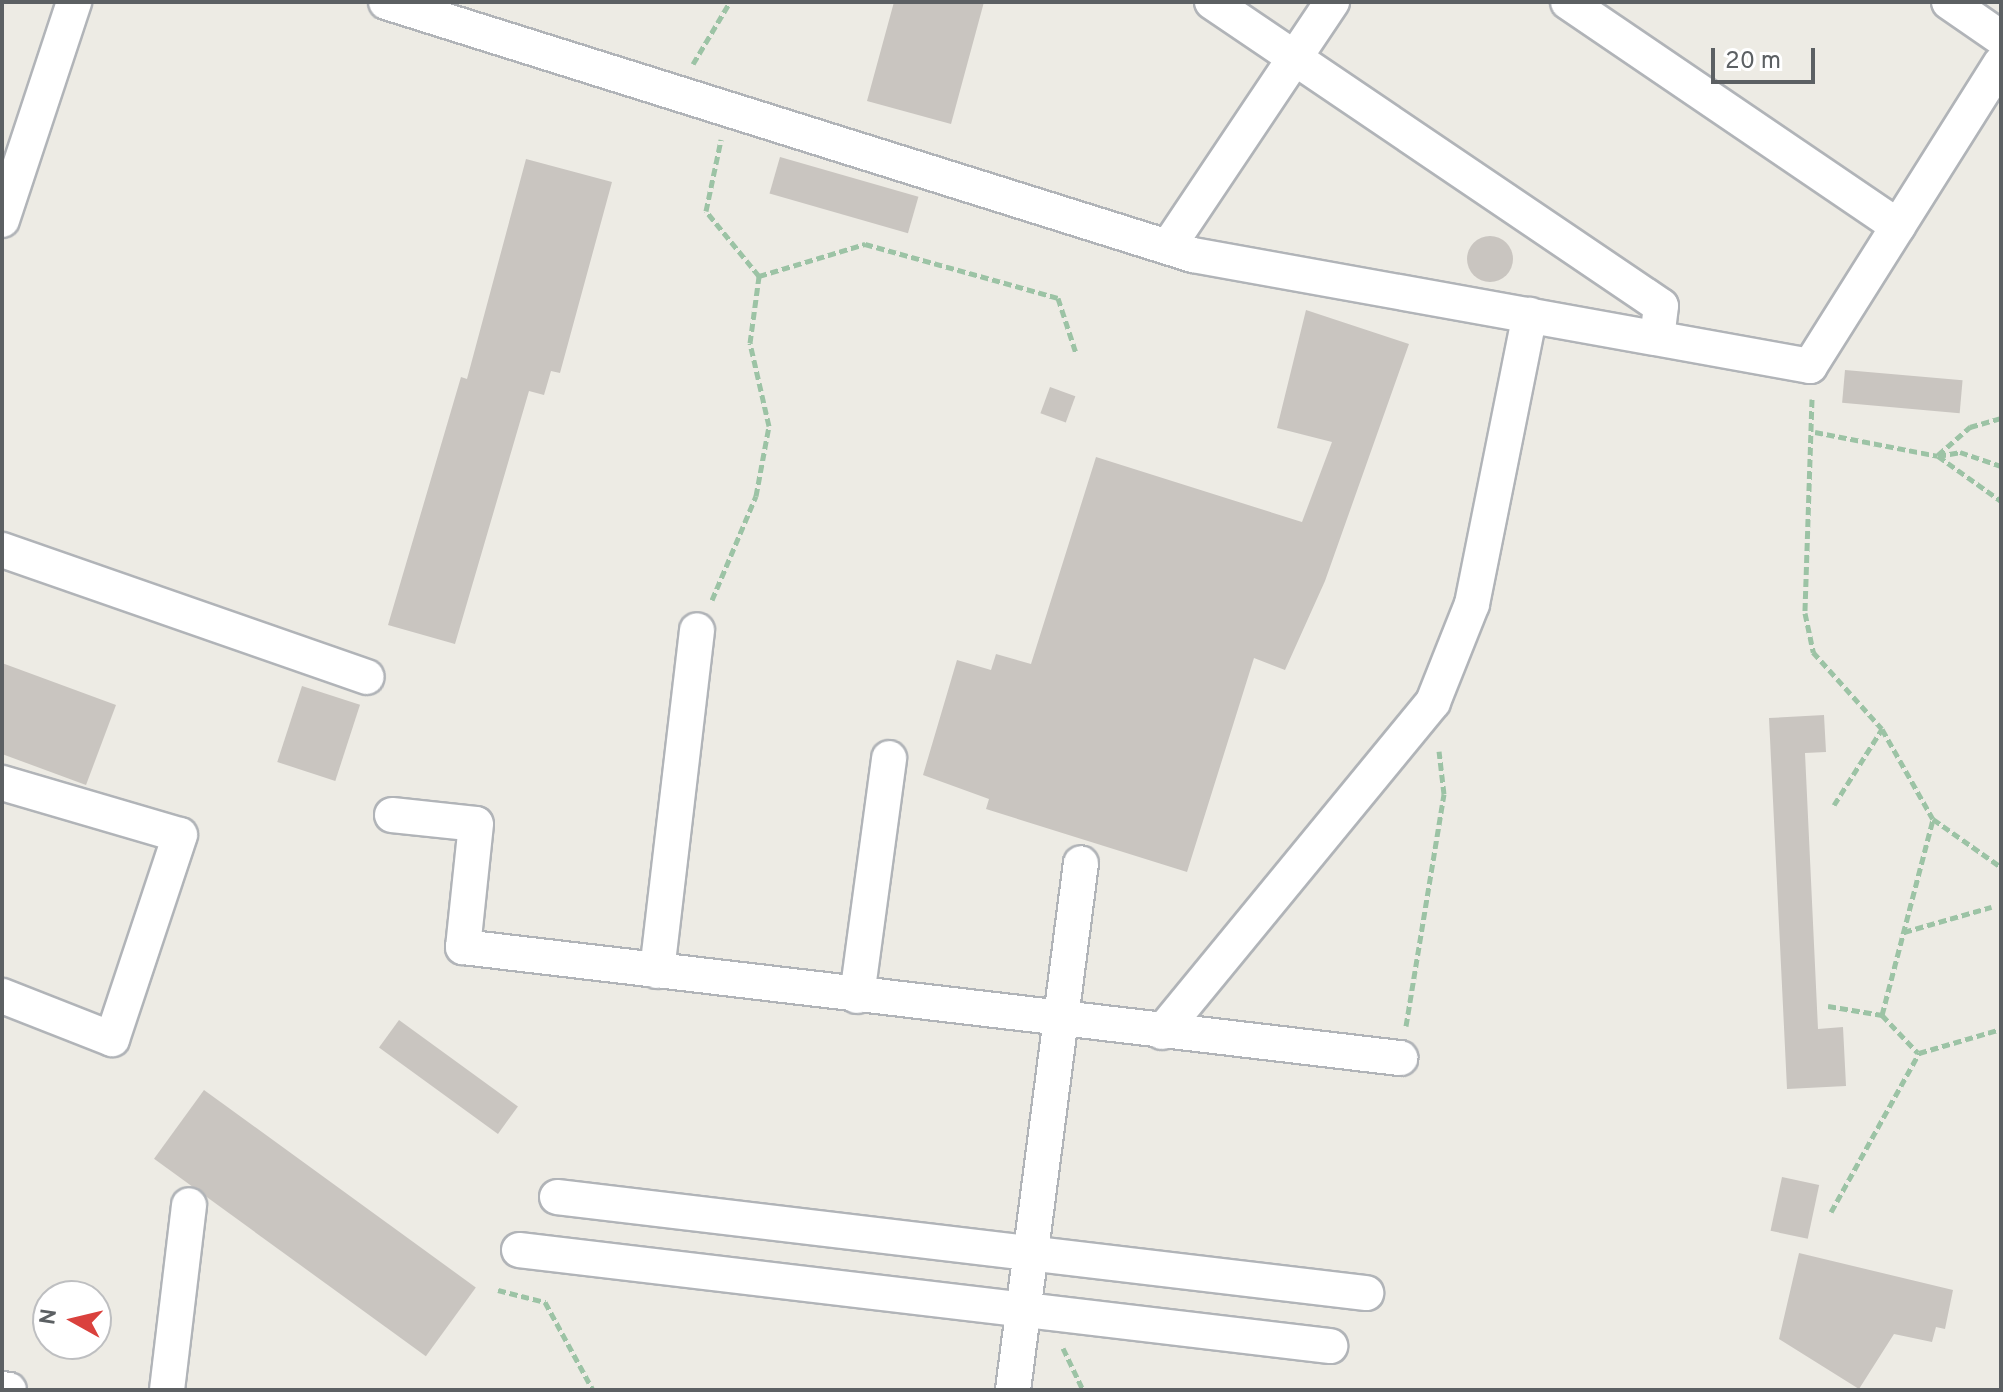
<!DOCTYPE html>
<html>
<head>
<meta charset="utf-8">
<style>
  body { margin:0 }
  #map { position:relative; width:2003px; height:1392px; overflow:hidden; background:#edebe4; font-family:Overpass,sans-serif }
  div>[style] { position:absolute }
  .building>* { inset:0; background:#c9c5c0; transform-origin:0 0 }
  .round { border-radius:50% }
  .path>* { height:5px; margin-top:-2.5px; transform-origin:0; background:repeating-linear-gradient(90deg,#9cc3a5 0 8px,transparent 0 12px) }
  .roads { filter:drop-shadow(2px 0 #b1b4b8) drop-shadow(-2px 0 #b1b4b8) drop-shadow(0 2px #b1b4b8) drop-shadow(0 -2px #b1b4b8) }
  .minor>* { height:34px; margin:-17px; padding:0 17px; transform-origin:17px; border-radius:17px; background:#fff }
  span { translate:-50% -50%; white-space:nowrap; text-align:center; line-height:1.15; -webkit-text-stroke:6px #fff; paint-order:stroke }
  .frame { position:absolute; inset:0; border:4px solid #5c6063; pointer-events:none }
  .north { position:absolute; left:32px; top:1280px; width:80px; height:80px; box-sizing:border-box; background:#fff; border:2px solid #bebfc1; border-radius:50%; rotate:278deg; font-size:22px; font-weight:700; line-height:32px; text-align:center; color:#5c6063 }
  .north::after { content:''; display:block; margin:auto; width:28px; height:36px; background:#da413d; clip-path:polygon(50% 0,100% 100%,50% 72%,0 100%) }
  .scale { position:absolute; left:1711px; top:48px; width:104px; height:36px; box-sizing:border-box; border:4px solid #5c6063; border-top:0; padding-left:10px; font-size:24px; line-height:28px; white-space:nowrap; color:#5c6063; -webkit-text-stroke:6px #fff; paint-order:stroke }
</style>
</head>
<body>
<div id="map">
  <div class="building">
    <i style="clip-path:polygon(894px 2px,984px 2px,951px 124px,867px 101px)"></i>
    <i style="left:780px;top:157px;width:144px;height:38px;rotate:16deg"></i>
    <i style="clip-path:polygon(526px 159px,612px 182px,560px 373px,551px 371px,544px 395px,529px 391px,455px 644px,388px 625px,461px 377px,467px 379px)"></i>
    <i class="round" style="left:1467px;top:236px;width:46px;height:46px"></i>
    <i style="clip-path:polygon(1306px 310px,1409px 344px,1325px 581px,1285px 670px,1254px 658px,1187px 872px,986px 809px,989px 799px,923px 775px,957px 660px,991px 670px,996px 654px,1031px 664px,1096px 457px,1302px 522px,1332px 442px,1277px 428px)"></i>
    <i style="left:1845px;top:370px;width:118px;height:33px;rotate:5deg"></i>
    <i style="left:1050px;top:387px;width:27px;height:28px;rotate:20deg"></i>
    <i style="clip-path:polygon(2px 663px,116px 705px,86px 785px,2px 754px)"></i>
    <i style="left:302px;top:686px;width:61px;height:80px;rotate:18deg"></i>
    <i style="clip-path:polygon(1824px 715px,1826px 752px,1805px 753px,1818px 1029px,1843px 1027px,1846px 1086px,1787px 1089px,1769px 718px)"></i>
    <i style="left:399px;top:1020px;width:147px;height:34px;rotate:36deg"></i>
    <i style="left:204px;top:1090px;width:336px;height:85px;rotate:36deg"></i>
    <i style="left:1782px;top:1177px;width:38px;height:55px;rotate:12deg"></i>
    <i style="clip-path:polygon(1799px 1253px,1953px 1290px,1945px 1329px,1936px 1327px,1932px 1342px,1894px 1334px,1859px 1389px,1779px 1339px)"></i>
  </div>
  <div class="path">
    <i style="left:693px;top:64px;width:72px;rotate:-59.2deg"></i>
    <i style="left:759px;top:276px;width:111px;rotate:-16.8deg"></i>
    <i style="left:865px;top:244px;width:200px;rotate:15.6deg"></i>
    <i style="left:1058px;top:298px;width:58px;rotate:71.9deg"></i>
    <i style="left:1812px;top:399px;width:214px;rotate:91.9deg"></i>
    <i style="left:1805px;top:613px;width:40px;rotate:78deg"></i>
    <i style="left:1813px;top:652px;width:103px;rotate:48.1deg"></i>
    <i style="left:1882px;top:729px;width:103px;rotate:60.5deg"></i>
    <i style="left:1933px;top:819px;width:83px;rotate:35.2deg"></i>
    <i style="left:1815px;top:432px;width:125px;rotate:11deg"></i>
    <i style="left:1938px;top:456px;width:22px;rotate:-10deg"></i>
    <i style="left:1960px;top:452px;width:43px;rotate:18.9deg"></i>
    <i style="left:1938px;top:455px;width:43px;rotate:-41.2deg"></i>
    <i style="left:1970px;top:427px;width:32px;rotate:-16deg"></i>
    <i style="left:1938px;top:456px;width:77px;rotate:35.5deg"></i>
    <i style="left:712px;top:600px;width:113px;rotate:-67.1deg"></i>
    <i style="left:756px;top:496px;width:71px;rotate:-79.5deg"></i>
    <i style="left:769px;top:426px;width:85px;rotate:-102.9deg"></i>
    <i style="left:750px;top:343px;width:68px;rotate:-82.3deg"></i>
    <i style="left:759px;top:276px;width:84px;rotate:-129.2deg"></i>
    <i style="left:706px;top:211px;width:73px;rotate:-78.1deg"></i>
    <i style="left:1834px;top:805px;width:90px;rotate:-57.7deg"></i>
    <i style="left:1904px;top:932px;width:91px;rotate:-16deg"></i>
    <i style="left:1828px;top:1006px;width:55px;rotate:9.5deg"></i>
    <i style="left:1882px;top:1015px;width:52px;rotate:46.5deg"></i>
    <i style="left:1882px;top:1015px;width:203px;rotate:-75.4deg"></i>
    <i style="left:1406px;top:1026px;width:235px;rotate:-80.7deg"></i>
    <i style="left:1444px;top:794px;width:43px;rotate:-96.6deg"></i>
    <i style="left:1831px;top:1212px;width:182px;rotate:-61deg"></i>
    <i style="left:1919px;top:1053px;width:85px;rotate:-16.3deg"></i>
    <i style="left:498px;top:1290px;width:49px;rotate:14.3deg"></i>
    <i style="left:545px;top:1302px;width:100px;rotate:61.4deg"></i>
    <i style="left:1063px;top:1348px;width:47px;rotate:64.5deg"></i>
  </div>
  <div class="roads">
    <div class="minor">
      <i style="left:386px;top:2px;width:846px;rotate:17.41deg"></i>
      <i style="left:1193px;top:255px;width:627px;rotate:10.2deg"></i>
      <i style="left:1810px;top:366px;width:358px;rotate:-57.8deg"></i>
      <i style="left:1212px;top:2px;width:542px;rotate:34.1deg"></i>
      <i style="left:1661px;top:306px;width:32px;rotate:97deg"></i>
      <i style="left:1568px;top:2px;width:399px;rotate:34.2deg"></i>
      <i style="left:1949px;top:2px;width:63px;rotate:34.7deg"></i>
      <i style="left:2px;top:220px;width:230px;rotate:-71.7deg"></i>
      <i style="left:1168px;top:247px;width:295px;rotate:-56.2deg"></i>
      <i style="left:2px;top:550px;width:386px;rotate:19.2deg"></i>
      <i style="left:2px;top:783px;width:185px;rotate:16.3deg"></i>
      <i style="left:180px;top:835px;width:215px;rotate:108.4deg"></i>
      <i style="left:112px;top:1039px;width:118px;rotate:-158.6deg"></i>
      <i style="left:392px;top:815px;width:84px;rotate:6.1deg"></i>
      <i style="left:476px;top:824px;width:124px;rotate:96deg"></i>
      <i style="left:463px;top:947px;width:944px;rotate:6.76deg"></i>
      <i style="left:657px;top:971px;width:343px;rotate:-83.3deg"></i>
      <i style="left:857px;top:996px;width:240px;rotate:-82.3deg"></i>
      <i style="left:1162px;top:1032px;width:427px;rotate:-50.6deg"></i>
      <i style="left:1433px;top:702px;width:105px;rotate:-68.3deg"></i>
      <i style="left:1472px;top:604px;width:295px;rotate:-78.7deg"></i>
      <i style="left:557px;top:1197px;width:815px;rotate:6.77deg"></i>
      <i style="left:519px;top:1250px;width:817px;rotate:6.75deg"></i>
      <i style="left:2px;top:1389px;width:7px;rotate:8deg"></i>
      <i style="left:167px;top:1390px;width:186px;rotate:-83.2deg"></i>
      <i style="left:1013px;top:1390px;width:531px;rotate:-82.65deg"></i>
    </div>
  </div>
  <div class="frame"></div>
  <div class="north">N</div>
  <div class="scale">20 m</div>
</div>
</body>
</html>
